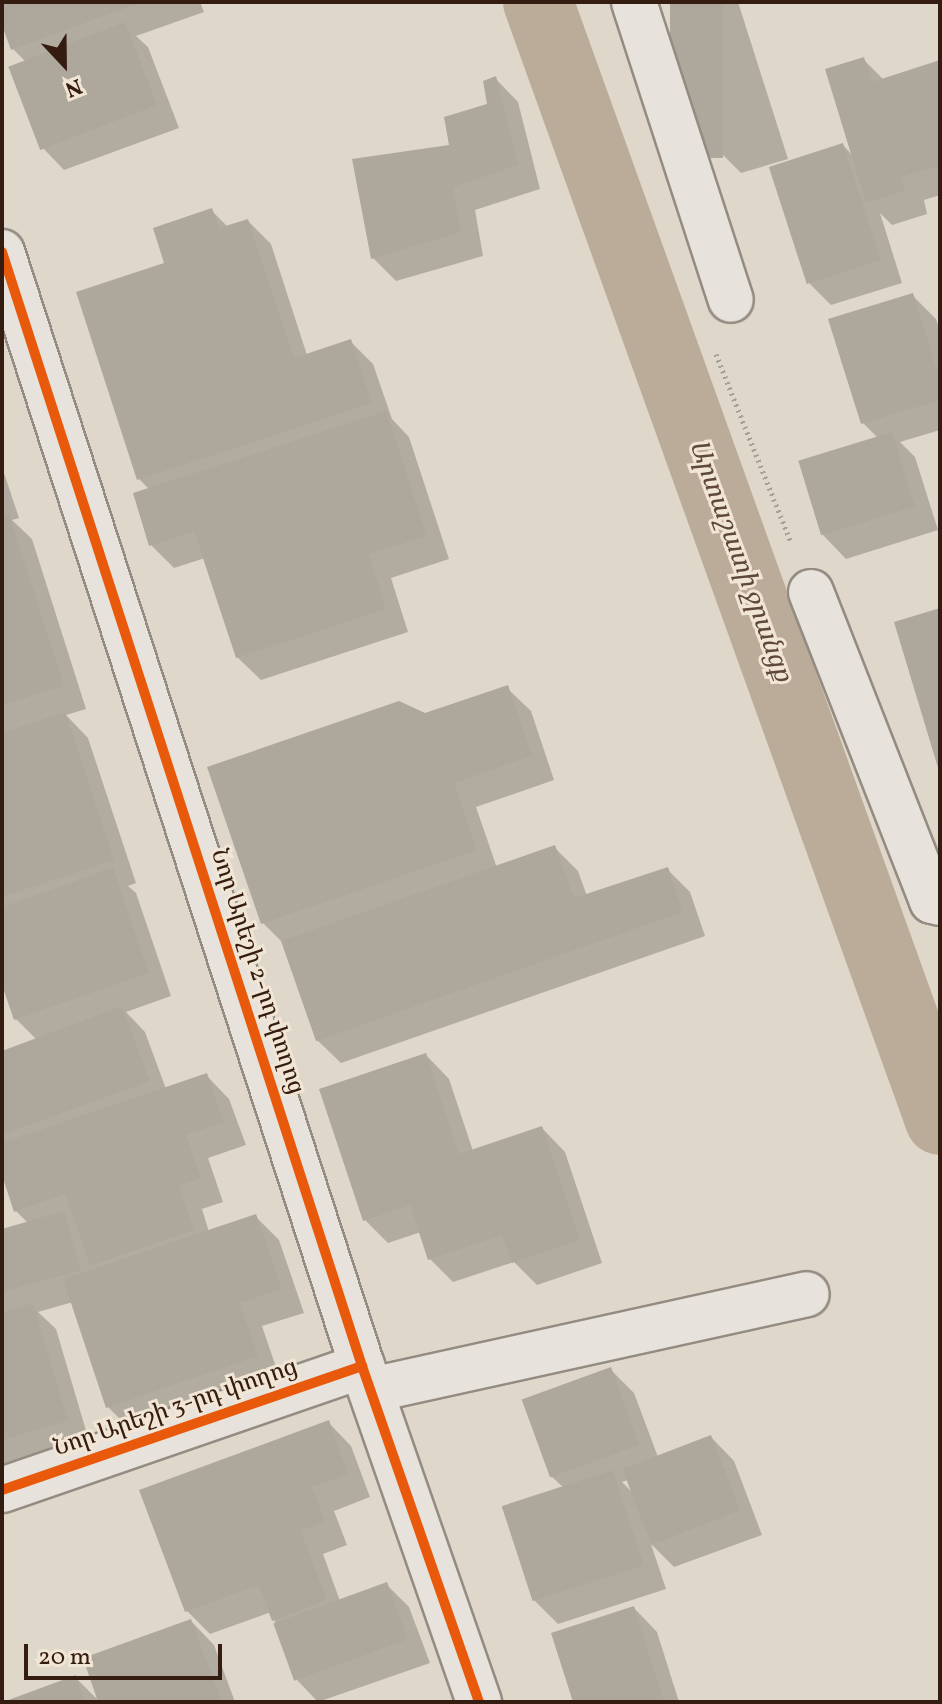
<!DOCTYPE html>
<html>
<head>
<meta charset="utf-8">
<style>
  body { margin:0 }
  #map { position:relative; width:942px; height:1704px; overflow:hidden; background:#dfd7c9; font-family:Vollkorn,"Noto Serif Armenian",serif }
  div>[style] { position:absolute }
  .shadow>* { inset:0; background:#0003 }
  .canal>* { height:70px; margin:-35px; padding:0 35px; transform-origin:35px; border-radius:35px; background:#bbac99 }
  .building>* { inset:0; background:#aea79c; transform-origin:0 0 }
  .path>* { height:5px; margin-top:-2.5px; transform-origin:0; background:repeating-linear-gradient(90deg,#a6a099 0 2px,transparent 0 6px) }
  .roads { filter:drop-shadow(2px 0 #948c82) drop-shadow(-2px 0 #948c82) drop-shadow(0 2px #948c82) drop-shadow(0 -2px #948c82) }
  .minor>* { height:44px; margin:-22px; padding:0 22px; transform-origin:22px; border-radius:22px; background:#e7e2db }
  .cycleway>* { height:10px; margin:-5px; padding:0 5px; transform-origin:5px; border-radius:5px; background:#e8590c }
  span { translate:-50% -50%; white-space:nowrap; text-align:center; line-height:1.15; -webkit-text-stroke:6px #f1e6d5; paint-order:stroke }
  .street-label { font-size:24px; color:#351c11 }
  .water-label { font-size:26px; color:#5f4839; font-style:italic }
  .frame { position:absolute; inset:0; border:4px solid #351c11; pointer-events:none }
  .north { position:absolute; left:24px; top:24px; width:80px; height:80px; -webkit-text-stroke:6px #f1e6d5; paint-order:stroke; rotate:158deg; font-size:22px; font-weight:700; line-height:32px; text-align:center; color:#351c11 }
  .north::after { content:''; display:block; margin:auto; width:28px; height:36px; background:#351c11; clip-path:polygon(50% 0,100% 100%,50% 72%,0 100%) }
  .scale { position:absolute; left:24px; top:1644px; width:198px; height:36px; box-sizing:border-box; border:4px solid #351c11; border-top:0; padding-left:10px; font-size:24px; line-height:28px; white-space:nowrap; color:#351c11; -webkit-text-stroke:6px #f1e6d5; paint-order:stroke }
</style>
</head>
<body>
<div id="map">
  <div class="shadow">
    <i style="clip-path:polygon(2px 2px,200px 2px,204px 12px,136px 36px,148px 47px,179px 128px,64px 170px,41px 146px,25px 61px,13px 49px,2px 19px)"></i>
    <i style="clip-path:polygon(672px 2px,738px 2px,788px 159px,741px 173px,718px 150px)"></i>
    <i style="clip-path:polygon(863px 59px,884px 80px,940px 62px,940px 195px,924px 200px,927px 214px,892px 225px,880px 213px,902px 283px,831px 305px,808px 282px,843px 145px,854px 157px)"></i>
    <i style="clip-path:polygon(495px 78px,518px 102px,540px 189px,475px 210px,483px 256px,396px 281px,373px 258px,451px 146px,489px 106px)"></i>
    <i style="clip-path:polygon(212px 211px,228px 227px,248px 221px,271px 244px,307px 355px,350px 341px,373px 364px,392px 419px,409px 437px,449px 559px,391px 578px,408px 632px,261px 680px,237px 657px,205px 558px,174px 568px,151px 545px,150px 490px,139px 479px,78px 293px,167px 264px)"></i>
    <i style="clip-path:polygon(912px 295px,936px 319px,940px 332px,940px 430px,900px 442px,915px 457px,938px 530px,846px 559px,823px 535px,878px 438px,863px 423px)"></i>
    <i style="clip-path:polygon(2px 467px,19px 518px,12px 520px,32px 539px,86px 709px,66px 715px,88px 738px,136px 883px,128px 886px,136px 893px,171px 996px,126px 1012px,145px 1032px,166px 1089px,206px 1075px,229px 1099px,246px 1145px,208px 1158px,223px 1202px,202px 1209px,209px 1232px,256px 1217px,279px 1240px,304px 1313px,262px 1326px,280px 1379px,131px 1430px,108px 1407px,73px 1302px,38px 1312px,56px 1329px,90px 1444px,6px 1469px,2px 1465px,2px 1231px,28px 1223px,16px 1211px,2px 1169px,2px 1053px,37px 1040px,16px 1019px,2px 979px)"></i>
    <i style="clip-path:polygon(507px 688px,531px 711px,554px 780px,476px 807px,497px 868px,555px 848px,578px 871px,587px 896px,667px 869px,690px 892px,705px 936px,341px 1063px,317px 1040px,284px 944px,263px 923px,425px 715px)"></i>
    <i style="clip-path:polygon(426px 1055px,449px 1079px,473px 1151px,542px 1128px,565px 1152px,602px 1263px,537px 1285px,514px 1262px,453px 1282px,430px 1259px,421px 1232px,388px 1243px,365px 1220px)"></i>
    <i style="clip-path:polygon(evenodd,611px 1370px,634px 1393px,658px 1457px,711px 1437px,734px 1461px,762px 1535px,674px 1567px,651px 1544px,666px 1589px,558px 1624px,535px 1601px,564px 1488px,551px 1476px,611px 1370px,628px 1480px,633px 1493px,622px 1482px,628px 1480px)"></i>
    <i style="clip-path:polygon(328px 1422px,351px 1446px,370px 1497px,334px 1511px,347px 1545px,323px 1554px,340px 1601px,386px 1584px,409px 1607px,430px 1663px,318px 1702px,297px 1680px,271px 1612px,210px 1634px,187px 1611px)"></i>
    <i style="clip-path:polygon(634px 1608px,657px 1632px,679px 1702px,575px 1702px)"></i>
    <i style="clip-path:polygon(191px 1621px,214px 1645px,235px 1702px,100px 1702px)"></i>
    <i style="clip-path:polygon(75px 1677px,100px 1702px,8px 1702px)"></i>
  </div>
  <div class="canal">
    <i style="left:538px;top:2px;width:1188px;rotate:70.22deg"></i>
  </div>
  <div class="building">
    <i style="clip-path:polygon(2px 2px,142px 2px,11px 50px,2px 25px)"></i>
    <i style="left:670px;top:2px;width:53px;height:156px"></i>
    <i style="left:125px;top:22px;width:89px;height:125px;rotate:69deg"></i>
    <i style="clip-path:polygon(864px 57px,872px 82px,940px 60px,940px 165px,901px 177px,905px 190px,866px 203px,825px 69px)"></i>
    <i style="clip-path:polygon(496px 76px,518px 165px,453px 187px,461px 232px,371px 259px,352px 159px,449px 145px,444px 117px,487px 104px,483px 81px)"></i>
    <i style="left:843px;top:143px;width:123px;height:78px;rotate:72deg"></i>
    <i style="clip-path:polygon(212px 208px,219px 228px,248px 219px,294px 358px,351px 339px,372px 403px,137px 480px,76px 292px,164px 263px,153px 228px)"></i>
    <i style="clip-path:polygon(913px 293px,940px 381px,940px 400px,861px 424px,828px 319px)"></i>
    <i style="clip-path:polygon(386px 411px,427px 536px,369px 554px,386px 609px,236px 658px,194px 531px,149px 546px,133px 493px)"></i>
    <i style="left:892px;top:432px;width:78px;height:98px;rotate:73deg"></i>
    <i style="clip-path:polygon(9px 513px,64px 686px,2px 705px,2px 516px)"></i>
    <i style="clip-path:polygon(940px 608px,940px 771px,939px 771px,894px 622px)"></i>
    <i style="clip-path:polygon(508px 685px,532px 756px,454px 783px,477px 850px,261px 924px,207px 767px,399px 701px,425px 713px)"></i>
    <i style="clip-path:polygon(65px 712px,114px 860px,2px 897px,2px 733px)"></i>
    <i style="clip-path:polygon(555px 845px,574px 898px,668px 867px,683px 912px,316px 1041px,281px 941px)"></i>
    <i style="clip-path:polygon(113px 868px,149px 973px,14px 1020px,2px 985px,2px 907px)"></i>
    <i style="clip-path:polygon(122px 1006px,150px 1081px,2px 1135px,2px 1051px)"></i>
    <i style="clip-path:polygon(426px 1053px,459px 1154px,542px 1126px,580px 1240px,512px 1263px,502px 1235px,428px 1260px,410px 1205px,363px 1221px,319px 1089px)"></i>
    <i style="clip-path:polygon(207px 1073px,224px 1122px,186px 1135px,201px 1178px,179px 1186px,194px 1230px,90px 1266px,65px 1194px,14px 1212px,2px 1175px,2px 1143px)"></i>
    <i style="clip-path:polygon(64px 1211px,81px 1270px,2px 1292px,2px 1229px)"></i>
    <i style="clip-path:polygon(256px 1214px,282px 1289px,240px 1303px,258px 1356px,106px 1408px,63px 1279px)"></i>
    <i style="clip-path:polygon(33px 1303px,68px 1421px,2px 1440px,2px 1313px)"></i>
    <i style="left:611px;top:1367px;width:83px;height:95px;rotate:70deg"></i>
    <i style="clip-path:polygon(329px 1420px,348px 1474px,312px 1487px,325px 1521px,301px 1531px,327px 1600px,272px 1621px,259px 1585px,185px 1612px,139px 1490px)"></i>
    <i style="left:711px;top:1435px;width:81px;height:95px;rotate:69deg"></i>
    <i style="left:613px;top:1470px;width:100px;height:117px;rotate:72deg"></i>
    <i style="left:387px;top:1582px;width:61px;height:121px;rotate:70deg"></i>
    <i style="clip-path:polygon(634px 1606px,664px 1702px,573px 1702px,551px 1633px)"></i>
    <i style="clip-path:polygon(191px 1619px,222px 1702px,98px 1702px,83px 1658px)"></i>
    <i style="clip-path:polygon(76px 1675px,85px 1702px,3px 1702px)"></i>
  </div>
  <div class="path">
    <i style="left:716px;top:354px;width:202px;rotate:68.3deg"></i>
  </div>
  <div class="roads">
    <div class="minor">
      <i style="left:634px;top:2px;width:313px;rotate:72deg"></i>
      <i style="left:2px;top:252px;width:1171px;rotate:72.09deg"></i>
      <i style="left:362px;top:1366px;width:356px;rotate:70.8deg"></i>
      <i style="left:811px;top:592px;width:332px;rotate:68.6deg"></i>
      <i style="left:932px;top:901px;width:8px;rotate:14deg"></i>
      <i style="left:371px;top:1390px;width:446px;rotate:-12.4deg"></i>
      <i style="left:2px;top:1490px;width:381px;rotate:-19deg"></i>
    </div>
  </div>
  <div class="cycleway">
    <i style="left:2px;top:252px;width:1171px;rotate:72.09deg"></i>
    <i style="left:362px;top:1366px;width:356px;rotate:70.8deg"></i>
    <i style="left:2px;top:1490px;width:381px;rotate:-19deg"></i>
  </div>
  <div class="street-label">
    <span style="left:256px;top:972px;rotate:72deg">Նոր Արեշի 2-րդ փողոց</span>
    <span style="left:176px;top:1409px;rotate:-19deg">Նոր Արեշի 3-րդ փողոց</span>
  </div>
  <div class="water-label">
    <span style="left:739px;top:561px;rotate:70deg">Արտաշատի ջրանցք</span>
  </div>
  <div class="frame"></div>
  <div class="north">N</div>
  <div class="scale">20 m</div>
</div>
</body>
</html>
